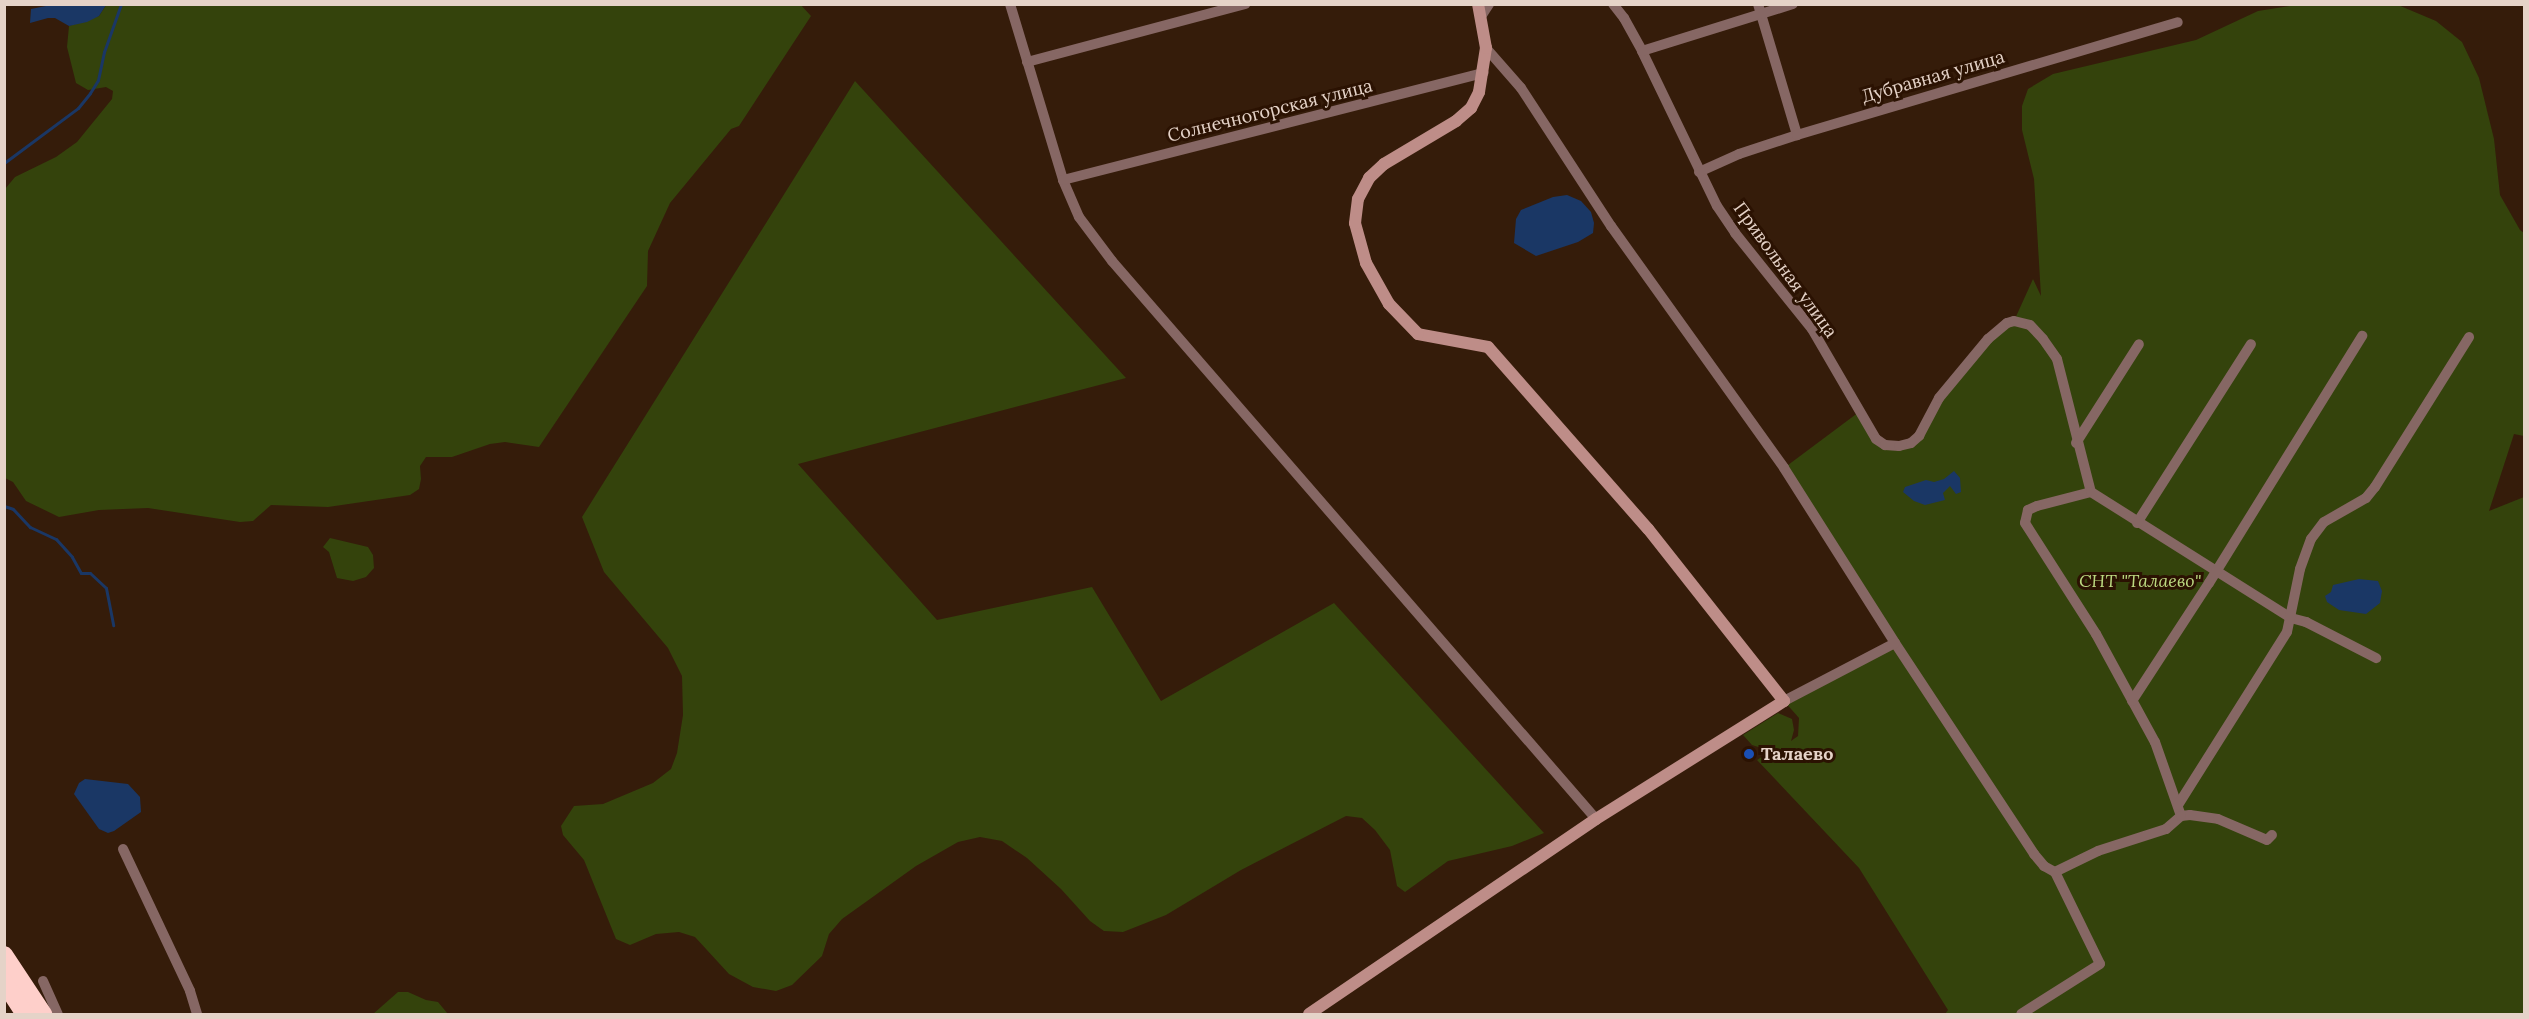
<!DOCTYPE html>
<html>
<head>
<meta charset="utf-8">
<style>
  body { margin:0 }
  #map { position:relative; width:2529px; height:1019px; overflow:hidden; background:#351c0a; font-family:Lora,serif }
  div>[style] { position:absolute }
  .green>* { inset:0; background:#34430c }
  .water>* { inset:0; background:#1a3765 }
  .stream>* { height:3px; margin:-1.5px; padding:0 1.5px; transform-origin:1.5px; border-radius:1.5px; background:#1a3765 }
  .street>* { height:10px; margin:-5px; padding:0 5px; transform-origin:5px; border-radius:5px; background:#866764 }
  .secondary>* { height:12px; margin:-6px; padding:0 6px; transform-origin:6px; border-radius:6px; background:#be8d88 }
  .highway>* { height:18px; margin:-9px; padding:0 9px; transform-origin:9px; border-radius:9px; background:#fecfca }
  .dots>* { width:16px; height:16px; translate:-50% -50%; box-sizing:border-box; border:3px solid #2b1202; border-radius:50% }
  span { translate:-50% -50%; white-space:nowrap; text-align:center; line-height:1.15; -webkit-text-stroke:6px #2b1202; paint-order:stroke }
  .street-label { font-size:18px; color:#e5d3c8 }
  .park-label { font-size:18px; color:#bbd880; font-style:italic }
  .poi-label { font-size:18px; color:#e5d3c8; font-weight:700 }
  .left { translate:0 -50%; text-align:left }
  .frame { position:absolute; inset:0; border:6px solid #e5d3c8; pointer-events:none }
</style>
</head>
<body>
<div id="map">
  <div class="green">
    <i style="clip-path:polygon(800px 4px,811px 16px,739px 126px,731px 129px,670px 203px,648px 251px,647px 286px,539px 447px,505px 442px,490px 444px,452px 457px,426px 457px,420px 466px,421px 479px,419px 489px,410px 495px,328px 507px,271px 505px,253px 521px,240px 522px,148px 508px,99px 510px,59px 517px,26px 501px,13px 482px,5px 478px,5px 189px,15px 177px,56px 157px,77px 142px,112px 99px,113px 91px,106px 87px,88px 90px,76px 83px,67px 47px,69px 26px,99px 16px,106px 5px)"></i>
    <i style="clip-path:polygon(2296px 5px,2398px 5px,2436px 21px,2462px 42px,2479px 78px,2494px 139px,2500px 195px,2520px 230px,2524px 233px,2524px 436px,2514px 434px,2489px 511px,2524px 497px,2524px 1014px,1945px 1014px,1948px 1010px,1859px 868px,1757px 760px,1771px 751px,1752px 745px,1743px 735px,1778px 713px,1792px 719px,1794px 730px,1791px 741px,1798px 736px,1799px 718px,1784px 701px,1895px 643px,1784px 468px,1859px 412px,1885px 445px,1912px 443px,1933px 407px,1988px 339px,2014px 321px,2033px 279px,2041px 296px,2034px 179px,2022px 130px,2022px 106px,2028px 89px,2053px 74px,2196px 40px,2258px 11px)"></i>
    <i style="clip-path:polygon(855px 81px,1126px 378px,798px 464px,937px 620px,1092px 587px,1161px 701px,1334px 603px,1544px 833px,1512px 846px,1448px 861px,1405px 892px,1397px 886px,1390px 850px,1375px 830px,1362px 818px,1346px 816px,1241px 870px,1166px 915px,1123px 932px,1104px 931px,1090px 921px,1061px 889px,1027px 858px,1002px 841px,980px 837px,958px 842px,916px 866px,842px 919px,829px 934px,822px 956px,792px 985px,776px 991px,753px 987px,729px 974px,695px 937px,679px 932px,656px 934px,630px 945px,616px 939px,584px 860px,563px 835px,561px 826px,574px 806px,603px 804px,653px 783px,671px 769px,677px 753px,683px 715px,682px 676px,668px 648px,604px 572px,582px 517px)"></i>
    <i style="clip-path:polygon(330px 538px,368px 547px,373px 555px,374px 568px,366px 577px,353px 581px,337px 578px,329px 552px,323px 547px)"></i>
    <i style="clip-path:polygon(398px 992px,408px 992px,426px 1000px,438px 1002px,448px 1014px,373px 1014px)"></i>
  </div>
  <div class="water">
    <i style="clip-path:polygon(51px 5px,51px 4px,106px 5px,99px 16px,87px 22px,69px 26px,55px 18px,48px 18px,30px 23px,31px 9px)"></i>
    <i style="clip-path:polygon(1567px 195px,1581px 201px,1591px 212px,1594px 223px,1593px 233px,1578px 242px,1536px 256px,1514px 243px,1516px 219px,1521px 210px,1553px 197px)"></i>
    <i style="clip-path:polygon(1954px 471px,1960px 478px,1961px 492px,1956px 494px,1950px 486px,1943px 493px,1945px 500px,1925px 505px,1914px 501px,1903px 492px,1905px 487px,1926px 480px,1934px 482px,1944px 479px)"></i>
    <i style="clip-path:polygon(2359px 579px,2378px 581px,2382px 591px,2380px 603px,2366px 614px,2339px 610px,2327px 602px,2325px 596px,2331px 592px,2333px 585px)"></i>
    <i style="clip-path:polygon(85px 779px,128px 784px,140px 797px,141px 812px,114px 831px,108px 833px,99px 829px,74px 794px,79px 783px)"></i>
  </div>
  <div class="stream">
    <i style="left:4px;top:163px;width:92px;rotate:-36.6deg"></i>
    <i style="left:78px;top:108px;width:19px;rotate:-51deg"></i>
    <i style="left:90px;top:93px;width:15px;rotate:-58deg"></i>
    <i style="left:98px;top:80px;width:29px;rotate:-78deg"></i>
    <i style="left:104px;top:52px;width:51px;rotate:-70.5deg"></i>
    <i style="left:4px;top:506px;width:9px;rotate:18deg"></i>
    <i style="left:13px;top:509px;width:25px;rotate:47deg"></i>
    <i style="left:30px;top:527px;width:29px;rotate:25deg"></i>
    <i style="left:56px;top:539px;width:24px;rotate:48deg"></i>
    <i style="left:72px;top:557px;width:18px;rotate:61deg"></i>
    <i style="left:81px;top:573px;width:9px"></i>
    <i style="left:90px;top:573px;width:22px;rotate:43deg"></i>
    <i style="left:106px;top:588px;width:38px;rotate:79deg"></i>
  </div>
  <div class="street">
    <i style="left:1010px;top:4px;width:184px;rotate:73.2deg"></i>
    <i style="left:1063px;top:180px;width:40px;rotate:66.6deg"></i>
    <i style="left:1079px;top:217px;width:55px;rotate:53.1deg"></i>
    <i style="left:1112px;top:261px;width:739px;rotate:49.06deg"></i>
    <i style="left:1613px;top:4px;width:18px;rotate:52deg"></i>
    <i style="left:1624px;top:18px;width:38px;rotate:61deg"></i>
    <i style="left:1642px;top:51px;width:172px;rotate:64.2deg"></i>
    <i style="left:1717px;top:206px;width:32px;rotate:56deg"></i>
    <i style="left:1735px;top:233px;width:123px;rotate:51.3deg"></i>
    <i style="left:1812px;top:329px;width:127px;rotate:59.8deg"></i>
    <i style="left:1876px;top:439px;width:11px;rotate:34deg"></i>
    <i style="left:1885px;top:445px;width:14px;rotate:4deg"></i>
    <i style="left:1899px;top:446px;width:12px;rotate:-14deg"></i>
    <i style="left:1911px;top:443px;width:11px;rotate:-41deg"></i>
    <i style="left:1919px;top:436px;width:43px;rotate:-62.2deg"></i>
    <i style="left:1939px;top:398px;width:77px;rotate:-50.3deg"></i>
    <i style="left:1988px;top:339px;width:25px;rotate:-40deg"></i>
    <i style="left:2007px;top:323px;width:7px;rotate:-16deg"></i>
    <i style="left:2014px;top:321px;width:16px;rotate:14deg"></i>
    <i style="left:2030px;top:325px;width:19px;rotate:47deg"></i>
    <i style="left:2043px;top:339px;width:24px;rotate:55deg"></i>
    <i style="left:2057px;top:359px;width:137px;rotate:75.7deg"></i>
    <i style="left:2091px;top:492px;width:56px;rotate:165.5deg"></i>
    <i style="left:2037px;top:506px;width:10px;rotate:156deg"></i>
    <i style="left:2028px;top:510px;width:13px;rotate:103deg"></i>
    <i style="left:2025px;top:523px;width:132px;rotate:57.4deg"></i>
    <i style="left:2096px;top:634px;width:123px;rotate:61.4deg"></i>
    <i style="left:2155px;top:742px;width:78px;rotate:70.6deg"></i>
    <i style="left:2181px;top:816px;width:20px;rotate:139deg"></i>
    <i style="left:2166px;top:829px;width:71px;rotate:162.1deg"></i>
    <i style="left:2098px;top:851px;width:48px;rotate:154deg"></i>
    <i style="left:1758px;top:4px;width:137px;rotate:73.4deg"></i>
    <i style="left:1480px;top:18px;width:17px;rotate:-57deg"></i>
    <i style="left:1486px;top:48px;width:53px;rotate:48.8deg"></i>
    <i style="left:1521px;top:88px;width:165px;rotate:56.9deg"></i>
    <i style="left:1611px;top:226px;width:297px;rotate:54.4deg"></i>
    <i style="left:1784px;top:468px;width:207px;rotate:57.6deg"></i>
    <i style="left:1895px;top:643px;width:253px;rotate:56.6deg"></i>
    <i style="left:2034px;top:854px;width:16px;rotate:50deg"></i>
    <i style="left:2044px;top:866px;width:13px;rotate:29deg"></i>
    <i style="left:2055px;top:872px;width:102px;rotate:63.9deg"></i>
    <i style="left:2100px;top:964px;width:93px;rotate:147.7deg"></i>
    <i style="left:1642px;top:51px;width:158px;rotate:-17.3deg"></i>
    <i style="left:1027px;top:62px;width:226px;rotate:-14.9deg"></i>
    <i style="left:1699px;top:172px;width:44px;rotate:-24.2deg"></i>
    <i style="left:1739px;top:154px;width:61px;rotate:-18.1deg"></i>
    <i style="left:1797px;top:135px;width:397px;rotate:-16.5deg"></i>
    <i style="left:1063px;top:180px;width:434px;rotate:-14.3deg"></i>
    <i style="left:2076px;top:443px;width:117px;rotate:-57.5deg"></i>
    <i style="left:2091px;top:492px;width:236px;rotate:32.2deg"></i>
    <i style="left:2291px;top:618px;width:16px;rotate:15deg"></i>
    <i style="left:2306px;top:622px;width:79px;rotate:27.2deg"></i>
    <i style="left:2137px;top:523px;width:212px;rotate:-57.5deg"></i>
    <i style="left:1784px;top:701px;width:125px;rotate:-27.6deg"></i>
    <i style="left:2132px;top:701px;width:141px;rotate:-56.9deg"></i>
    <i style="left:2209px;top:583px;width:291px;rotate:-58.2deg"></i>
    <i style="left:2178px;top:805px;width:204px;rotate:-57.8deg"></i>
    <i style="left:2287px;top:632px;width:64px;rotate:-78.3deg"></i>
    <i style="left:2300px;top:569px;width:32px;rotate:-70deg"></i>
    <i style="left:2311px;top:539px;width:21px;rotate:-53deg"></i>
    <i style="left:2324px;top:522px;width:48px;rotate:-29.7deg"></i>
    <i style="left:2366px;top:498px;width:14px;rotate:-51deg"></i>
    <i style="left:2375px;top:487px;width:177px;rotate:-57.9deg"></i>
    <i style="left:2181px;top:816px;width:9px;rotate:-6deg"></i>
    <i style="left:2190px;top:815px;width:28px;rotate:8deg"></i>
    <i style="left:2218px;top:819px;width:53px;rotate:23.2deg"></i>
    <i style="left:2267px;top:840px;width:7px;rotate:-45deg"></i>
    <i style="left:123px;top:849px;width:157px;rotate:64.7deg"></i>
    <i style="left:190px;top:991px;width:24px;rotate:73deg"></i>
    <i style="left:43px;top:981px;width:36px;rotate:66deg"></i>
  </div>
  <div class="secondary">
    <i style="left:1309px;top:1014px;width:347px;rotate:-34.2deg"></i>
    <i style="left:1596px;top:819px;width:222px;rotate:-32.1deg"></i>
    <i style="left:1784px;top:701px;width:219px;rotate:-128.3deg"></i>
    <i style="left:1648px;top:529px;width:242px;rotate:-131.3deg"></i>
    <i style="left:1488px;top:347px;width:71px;rotate:-169.5deg"></i>
    <i style="left:1418px;top:334px;width:42px;rotate:-134deg"></i>
    <i style="left:1389px;top:304px;width:47px;rotate:-119.3deg"></i>
    <i style="left:1366px;top:263px;width:41px;rotate:-105.4deg"></i>
    <i style="left:1355px;top:223px;width:24px;rotate:-83deg"></i>
    <i style="left:1358px;top:199px;width:24px;rotate:-62deg"></i>
    <i style="left:1369px;top:178px;width:21px;rotate:-43deg"></i>
    <i style="left:1384px;top:164px;width:84px;rotate:-30.8deg"></i>
    <i style="left:1456px;top:121px;width:20px;rotate:-41deg"></i>
    <i style="left:1471px;top:108px;width:18px;rotate:-63deg"></i>
    <i style="left:1479px;top:92px;width:45px;rotate:-81deg"></i>
    <i style="left:1486px;top:48px;width:45px;rotate:-100.3deg"></i>
  </div>
  <div class="highway">
    <i style="left:4px;top:955px;width:71px;rotate:56.5deg"></i>
    <i style="left:4px;top:982px;width:38px;rotate:57deg"></i>
  </div>
  <div class="dots">
    <i style="left:1749px;top:754px;background:#1a4fb4"></i>
  </div>
  <div class="street-label">
    <span style="left:1933px;top:77px;rotate:-16deg">Дубравная улица</span>
    <span style="left:1270px;top:111px;rotate:-14deg">Солнечногорская улица</span>
    <span style="left:1785px;top:270px;rotate:54deg">Привольная улица</span>
  </div>
  <div class="park-label">
    <span style="left:2140px;top:581px">СНТ "Талаево"</span>
  </div>
  <div class="poi-label">
    <span class="left" style="left:1761px;top:754px">Талаево</span>
  </div>
  <div class="frame"></div>
</div>
</body>
</html>
